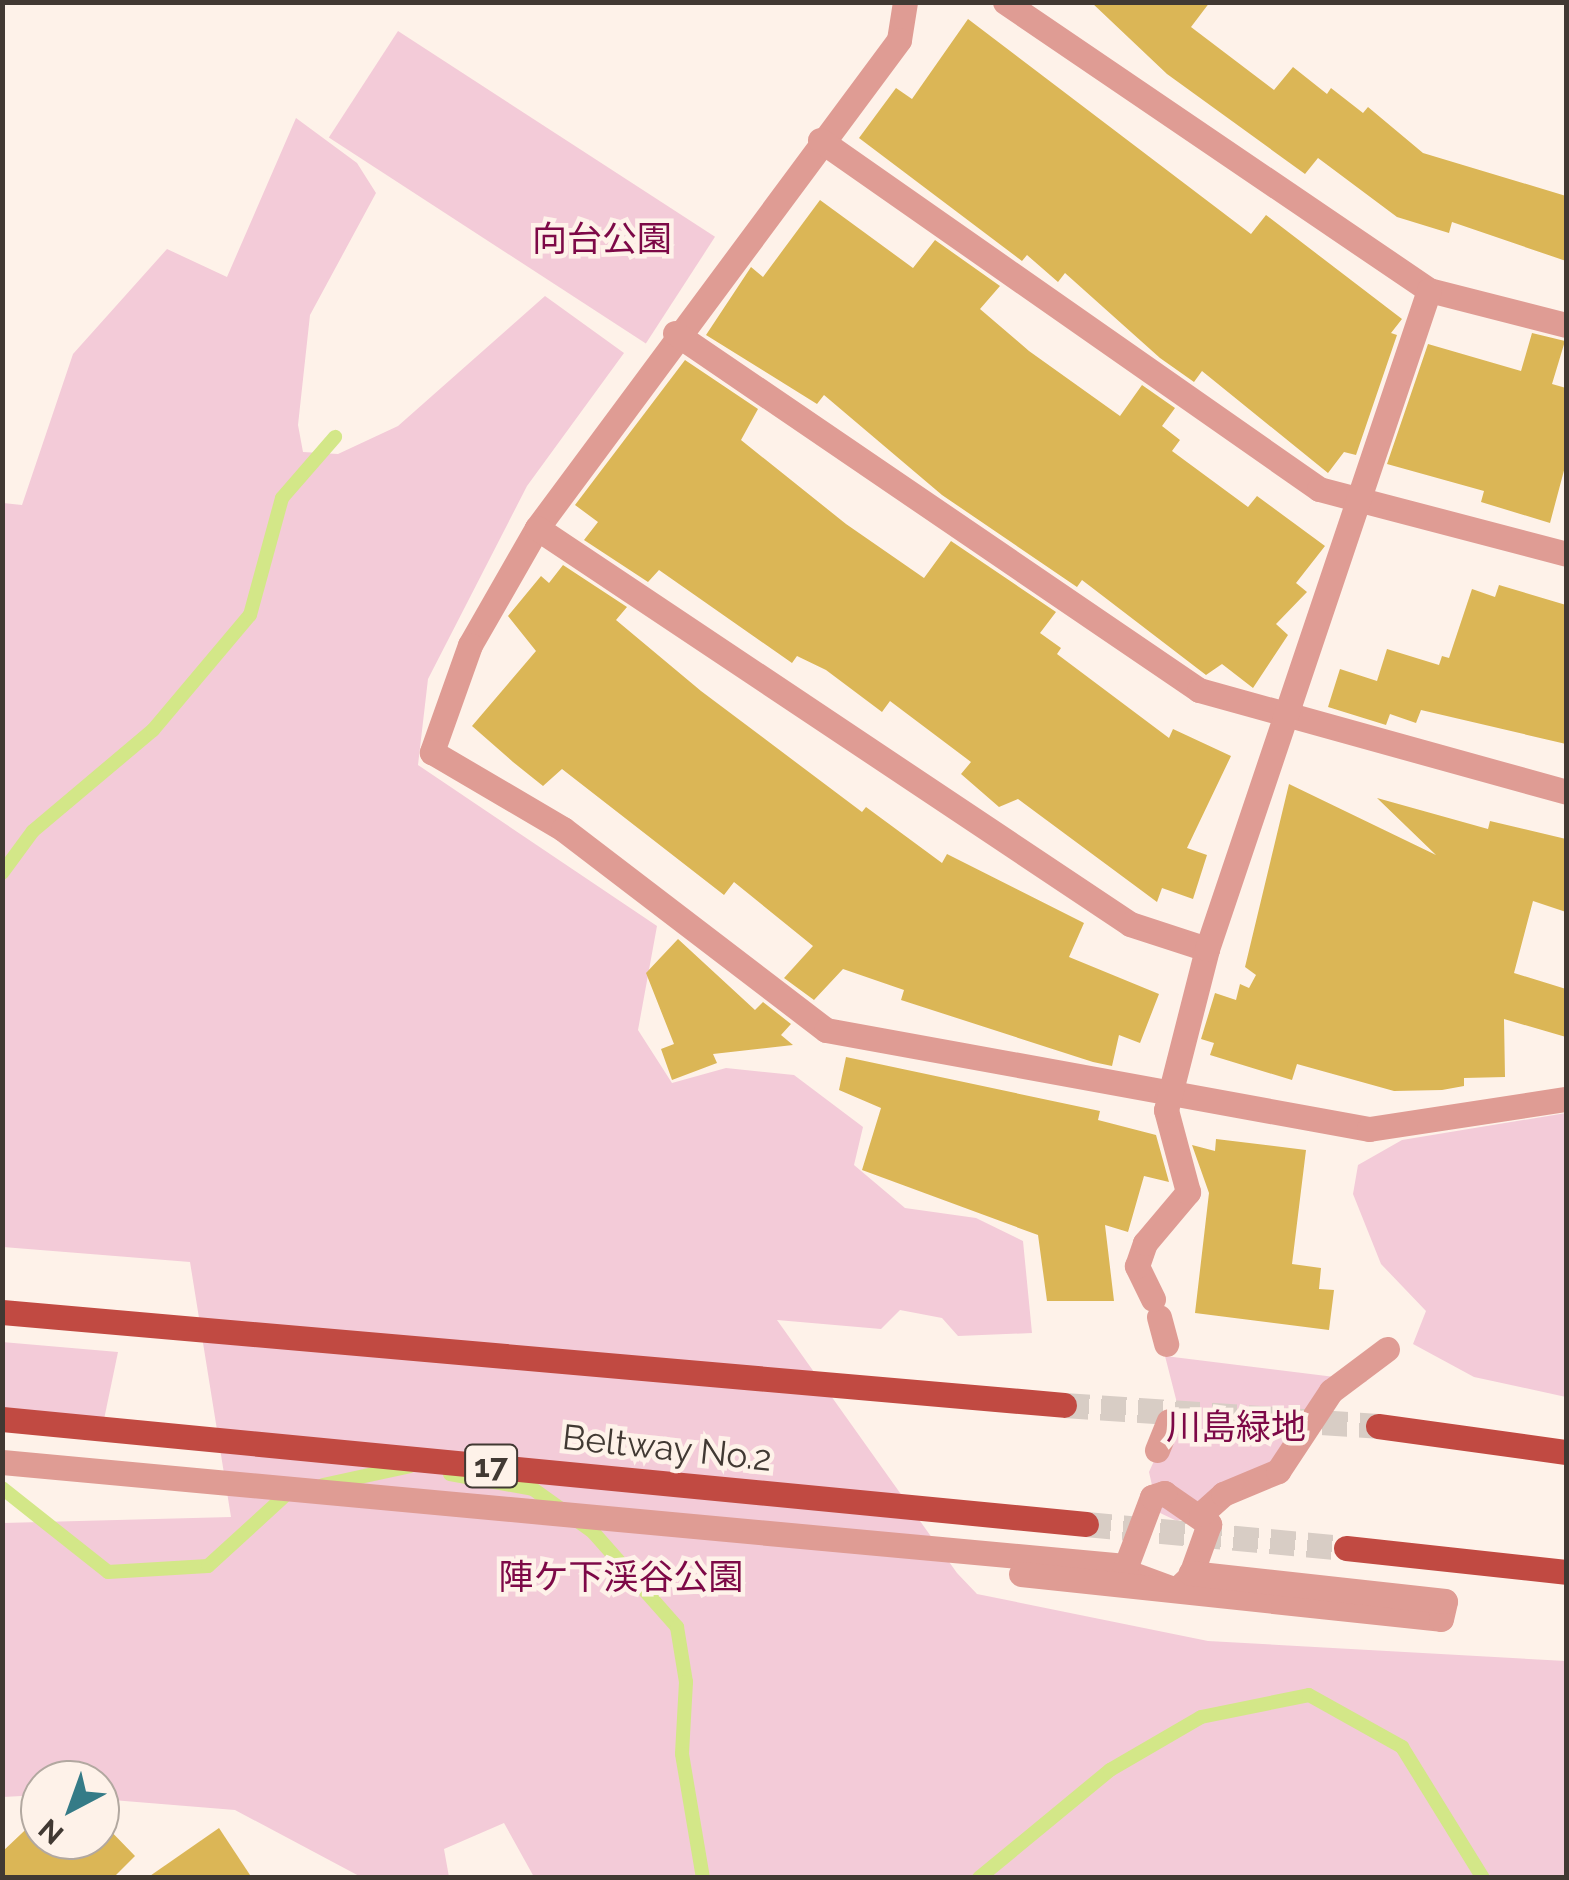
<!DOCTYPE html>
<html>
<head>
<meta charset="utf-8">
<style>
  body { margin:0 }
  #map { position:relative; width:1569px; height:1880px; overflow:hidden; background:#fef2e9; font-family:Raleway,"Noto Sans JP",sans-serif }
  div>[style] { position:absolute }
  .green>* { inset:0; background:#f3cbd8; transform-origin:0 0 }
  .stream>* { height:14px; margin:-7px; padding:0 7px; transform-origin:7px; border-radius:7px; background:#d3e788 }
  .building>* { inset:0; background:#dbb656 }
  .primary-tunnel>* { height:25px; margin-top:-12.5px; transform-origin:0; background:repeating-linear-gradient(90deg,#d8cdc5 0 25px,transparent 0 37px) }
  .pedestrian>* { height:25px; margin:-12.5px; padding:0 12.5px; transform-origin:12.5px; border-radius:12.5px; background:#df9c94 }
  .minor>* { height:25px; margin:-12.5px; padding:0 12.5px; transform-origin:12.5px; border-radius:12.5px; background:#df9c94 }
  .primary>* { height:25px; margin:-12.5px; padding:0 12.5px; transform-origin:12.5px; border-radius:12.5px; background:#c14a42 }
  span { translate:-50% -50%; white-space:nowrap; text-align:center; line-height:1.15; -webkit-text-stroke:9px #fef2e9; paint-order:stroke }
  .shield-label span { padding:2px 8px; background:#fef2e9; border:2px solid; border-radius:8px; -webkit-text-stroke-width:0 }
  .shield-label { font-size:32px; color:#413933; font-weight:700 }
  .park-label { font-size:35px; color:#7d0947 }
  .street-label { font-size:35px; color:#413933 }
  .frame { position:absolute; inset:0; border:5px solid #413933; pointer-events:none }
  .north { position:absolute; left:20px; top:1760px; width:100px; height:100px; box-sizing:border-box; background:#fef2e9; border:2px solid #b2a8a0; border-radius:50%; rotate:221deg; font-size:28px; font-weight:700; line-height:40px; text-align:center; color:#413933 }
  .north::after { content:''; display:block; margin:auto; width:35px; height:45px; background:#357b87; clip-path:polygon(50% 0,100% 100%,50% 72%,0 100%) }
</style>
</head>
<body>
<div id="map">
  <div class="green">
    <i style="left:398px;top:31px;width:378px;height:127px;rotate:33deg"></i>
    <i style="clip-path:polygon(296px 118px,357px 163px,376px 193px,310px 315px,298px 425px,303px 452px,338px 454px,398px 426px,545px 296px,624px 353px,527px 486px,428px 679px,418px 765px,657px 926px,638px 1030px,672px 1083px,726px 1068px,794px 1075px,863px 1127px,854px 1165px,905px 1208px,976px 1218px,1023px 1241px,1032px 1333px,958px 1336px,942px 1318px,900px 1310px,881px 1329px,777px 1320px,957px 1573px,977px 1594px,1208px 1641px,1566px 1661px,1566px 1877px,534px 1877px,504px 1823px,444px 1849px,449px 1877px,361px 1877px,235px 1810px,100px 1799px,100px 1780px,40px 1780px,40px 1795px,3px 1797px,3px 1523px,231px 1517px,190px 1262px,3px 1247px,3px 503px,22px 505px,73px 354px,167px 249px,227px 277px)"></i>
    <i style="clip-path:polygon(1566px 1113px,1566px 1397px,1474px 1377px,1413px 1344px,1426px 1311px,1381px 1264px,1353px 1194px,1358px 1165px,1402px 1140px)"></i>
    <i style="clip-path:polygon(2px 1342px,118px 1352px,102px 1429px,3px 1421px)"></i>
    <i style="clip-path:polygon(1165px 1356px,1367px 1381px,1332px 1398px,1286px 1479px,1177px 1521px,1158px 1512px,1149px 1472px,1178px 1407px)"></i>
  </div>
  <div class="stream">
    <i style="left:2px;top:873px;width:52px;rotate:-53.6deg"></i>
    <i style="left:33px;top:831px;width:157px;rotate:-40.1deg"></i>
    <i style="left:153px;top:730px;width:150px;rotate:-49.9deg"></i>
    <i style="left:250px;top:615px;width:121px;rotate:-74.7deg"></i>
    <i style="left:282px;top:498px;width:81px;rotate:-49deg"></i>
    <i style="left:450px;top:1474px;width:84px;rotate:10.2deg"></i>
    <i style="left:533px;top:1489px;width:74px;rotate:35.6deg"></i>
    <i style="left:593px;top:1532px;width:127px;rotate:48.5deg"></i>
    <i style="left:677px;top:1627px;width:56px;rotate:80.7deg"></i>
    <i style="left:686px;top:1682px;width:72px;rotate:93.2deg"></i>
    <i style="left:682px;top:1754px;width:126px;rotate:80.4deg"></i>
    <i style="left:323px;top:1485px;width:89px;rotate:-12.3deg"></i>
    <i style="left:2px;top:1488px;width:135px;rotate:38.4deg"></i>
    <i style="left:108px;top:1572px;width:100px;rotate:-3.4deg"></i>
    <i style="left:208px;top:1566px;width:108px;rotate:-42.4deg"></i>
    <i style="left:979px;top:1878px;width:170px;rotate:-39.5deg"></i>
    <i style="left:1110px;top:1770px;width:105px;rotate:-30.2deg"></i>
    <i style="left:1201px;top:1717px;width:110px;rotate:-11.5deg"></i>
    <i style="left:1309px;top:1695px;width:107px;rotate:29.2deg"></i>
    <i style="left:1402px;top:1747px;width:154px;rotate:58.3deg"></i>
  </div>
  <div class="building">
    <i style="clip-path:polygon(1091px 2px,1210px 2px,1191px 27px,1274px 90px,1293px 67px,1327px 94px,1331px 88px,1363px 113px,1368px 107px,1423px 153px,1566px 196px,1566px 261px,1452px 222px,1449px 233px,1397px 217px,1318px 158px,1305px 174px,1167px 74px)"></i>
    <i style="clip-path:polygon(968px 19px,1251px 234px,1266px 215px,1402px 319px,1391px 333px,1397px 335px,1356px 455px,1344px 452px,1328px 473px,1202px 371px,1194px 382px,1160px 358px,1065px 273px,1058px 282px,1027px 255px,1022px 261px,859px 138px,896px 88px,912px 99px)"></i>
    <i style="clip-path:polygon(820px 200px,913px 268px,935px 240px,1000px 286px,980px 309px,1029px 351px,1120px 416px,1142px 385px,1175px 408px,1162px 426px,1180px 440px,1172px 451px,1248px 507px,1257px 496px,1325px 546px,1296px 583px,1307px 592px,1276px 624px,1288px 635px,1253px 688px,1222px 664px,1206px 675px,1082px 580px,1077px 587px,942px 495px,824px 395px,817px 404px,706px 335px,751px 267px,763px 277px)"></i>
    <i style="clip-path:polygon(1532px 333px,1565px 341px,1552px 384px,1566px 388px,1566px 463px,1550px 523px,1481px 502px,1484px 491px,1387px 464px,1428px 344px,1521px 371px)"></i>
    <i style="clip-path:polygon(685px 360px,758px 409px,741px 440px,846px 524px,924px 578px,951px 541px,1056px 612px,1040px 633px,1061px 648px,1057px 654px,1169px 738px,1173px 729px,1231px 756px,1187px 848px,1207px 855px,1193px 899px,1162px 888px,1157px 902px,1018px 799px,999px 807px,961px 774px,971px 762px,890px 701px,882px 712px,826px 670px,797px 656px,792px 663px,659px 570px,648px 582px,584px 540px,598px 522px,575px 505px)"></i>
    <i style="clip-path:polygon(563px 565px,627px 607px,616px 620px,701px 691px,862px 812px,866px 807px,942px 863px,947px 854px,1084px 923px,1069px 957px,1159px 994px,1140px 1043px,1119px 1035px,1112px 1066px,1093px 1062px,901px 1000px,904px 990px,843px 969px,814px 1000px,784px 978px,813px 946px,734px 882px,724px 895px,562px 769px,543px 786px,513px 762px,472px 726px,536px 651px,508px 616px,541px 576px,549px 583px)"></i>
    <i style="clip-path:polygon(1499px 585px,1566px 605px,1566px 744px,1421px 710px,1416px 723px,1390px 714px,1386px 725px,1328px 707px,1340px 669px,1377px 681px,1387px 649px,1439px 665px,1442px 656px,1449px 658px,1472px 589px,1495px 597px)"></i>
    <i style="clip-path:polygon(1289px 784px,1436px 855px,1377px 798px,1488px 829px,1490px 821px,1566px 839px,1566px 912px,1533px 901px,1514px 973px,1566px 989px,1566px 1037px,1504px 1019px,1505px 1077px,1464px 1078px,1464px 1086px,1442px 1090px,1394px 1091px,1297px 1064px,1292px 1080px,1210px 1055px,1214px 1043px,1201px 1039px,1215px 993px,1236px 1000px,1240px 984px,1249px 988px,1256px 975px,1245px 967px)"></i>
    <i style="clip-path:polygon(678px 939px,755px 1010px,763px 1002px,791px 1024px,781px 1035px,793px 1045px,713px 1054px,717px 1063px,672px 1080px,661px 1049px,674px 1044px,646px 973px)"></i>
    <i style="clip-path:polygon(846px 1057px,1100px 1111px,1098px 1120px,1156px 1135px,1169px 1182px,1144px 1176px,1128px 1232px,1105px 1225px,1114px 1301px,1047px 1301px,1038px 1235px,862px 1170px,881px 1108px,839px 1090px)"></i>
    <i style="clip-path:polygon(1216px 1139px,1306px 1150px,1292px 1264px,1321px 1268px,1319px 1289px,1334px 1290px,1329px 1330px,1195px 1313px,1209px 1193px,1192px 1145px,1215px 1151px)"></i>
    <i style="clip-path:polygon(40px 1816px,40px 1840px,100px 1840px,100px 1820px,135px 1856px,113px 1878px,2px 1878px,2px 1852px)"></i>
    <i style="clip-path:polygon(219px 1828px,252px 1878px,147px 1878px)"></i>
  </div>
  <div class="primary-tunnel">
    <i style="left:1064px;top:1405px;width:315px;rotate:3.8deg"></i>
    <i style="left:1086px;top:1524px;width:261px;rotate:5.3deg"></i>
  </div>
  <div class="pedestrian">
    <i style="left:1159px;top:1317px;width:28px;rotate:75deg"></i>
    <i style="left:1157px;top:1450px;width:31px;rotate:-68deg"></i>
    <i style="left:2px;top:1462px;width:1128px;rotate:5.29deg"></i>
    <i style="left:1164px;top:1493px;width:55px;rotate:34.6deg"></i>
    <i style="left:1209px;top:1524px;width:56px;rotate:109.7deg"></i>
    <i style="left:1190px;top:1577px;width:19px;rotate:137deg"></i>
    <i style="left:1176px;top:1590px;width:55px;rotate:-159.9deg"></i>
    <i style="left:1124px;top:1571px;width:79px;rotate:-69.3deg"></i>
    <i style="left:1152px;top:1497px;width:13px;rotate:-18deg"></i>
    <i style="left:1201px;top:1514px;width:30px;rotate:-42deg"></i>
    <i style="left:1223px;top:1494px;width:60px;rotate:-22.7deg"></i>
    <i style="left:1278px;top:1471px;width:96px;rotate:-56.5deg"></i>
    <i style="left:1331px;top:1391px;width:70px;rotate:-36.9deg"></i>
    <i style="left:1021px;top:1574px;width:422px;rotate:6.1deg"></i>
    <i style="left:1441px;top:1619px;width:18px;rotate:-77deg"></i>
    <i style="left:1445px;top:1601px;width:256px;rotate:-173.7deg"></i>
  </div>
  <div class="minor">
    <i style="left:905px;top:2px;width:38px;rotate:99deg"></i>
    <i style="left:899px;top:40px;width:608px;rotate:126.57deg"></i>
    <i style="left:537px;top:528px;width:135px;rotate:119.8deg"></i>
    <i style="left:470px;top:645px;width:114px;rotate:109.6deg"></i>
    <i style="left:432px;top:752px;width:152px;rotate:30.4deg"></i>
    <i style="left:563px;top:829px;width:331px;rotate:37.4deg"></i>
    <i style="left:826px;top:1030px;width:552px;rotate:10.33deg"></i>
    <i style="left:1369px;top:1129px;width:199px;rotate:-8.7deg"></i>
    <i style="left:1005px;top:2px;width:513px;rotate:34.19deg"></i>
    <i style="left:1429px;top:290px;width:141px;rotate:14.3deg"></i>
    <i style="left:820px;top:140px;width:609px;rotate:34.97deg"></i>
    <i style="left:1319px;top:489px;width:255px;rotate:14.7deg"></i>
    <i style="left:675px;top:333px;width:634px;rotate:34.27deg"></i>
    <i style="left:1199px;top:690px;width:381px;rotate:15.5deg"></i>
    <i style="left:537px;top:528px;width:713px;rotate:33.73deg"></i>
    <i style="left:1130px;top:924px;width:81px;rotate:18deg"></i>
    <i style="left:1153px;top:1299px;width:37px;rotate:-116deg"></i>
    <i style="left:1137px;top:1266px;width:24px;rotate:-71deg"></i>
    <i style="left:1145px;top:1243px;width:67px;rotate:-49.9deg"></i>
    <i style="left:1188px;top:1192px;width:85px;rotate:-105deg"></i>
    <i style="left:1166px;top:1110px;width:166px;rotate:-75.7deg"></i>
    <i style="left:1207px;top:949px;width:695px;rotate:-71.38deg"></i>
  </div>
  <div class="primary">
    <i style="left:2px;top:1312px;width:1066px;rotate:5deg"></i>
    <i style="left:2px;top:1419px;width:1089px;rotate:5.53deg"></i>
    <i style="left:1378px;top:1426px;width:190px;rotate:7.9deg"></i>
    <i style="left:1346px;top:1548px;width:221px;rotate:6.2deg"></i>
  </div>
  <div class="shield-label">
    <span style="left:491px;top:1466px">17</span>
  </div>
  <div class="park-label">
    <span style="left:602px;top:239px">向台公園</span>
    <span style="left:1236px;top:1427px">川島緑地</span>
    <span style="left:621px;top:1577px">陣ケ下渓谷公園</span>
  </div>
  <div class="street-label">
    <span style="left:667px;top:1448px;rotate:6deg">Beltway No.2</span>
  </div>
  <div class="frame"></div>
  <div class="north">N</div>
</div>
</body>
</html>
